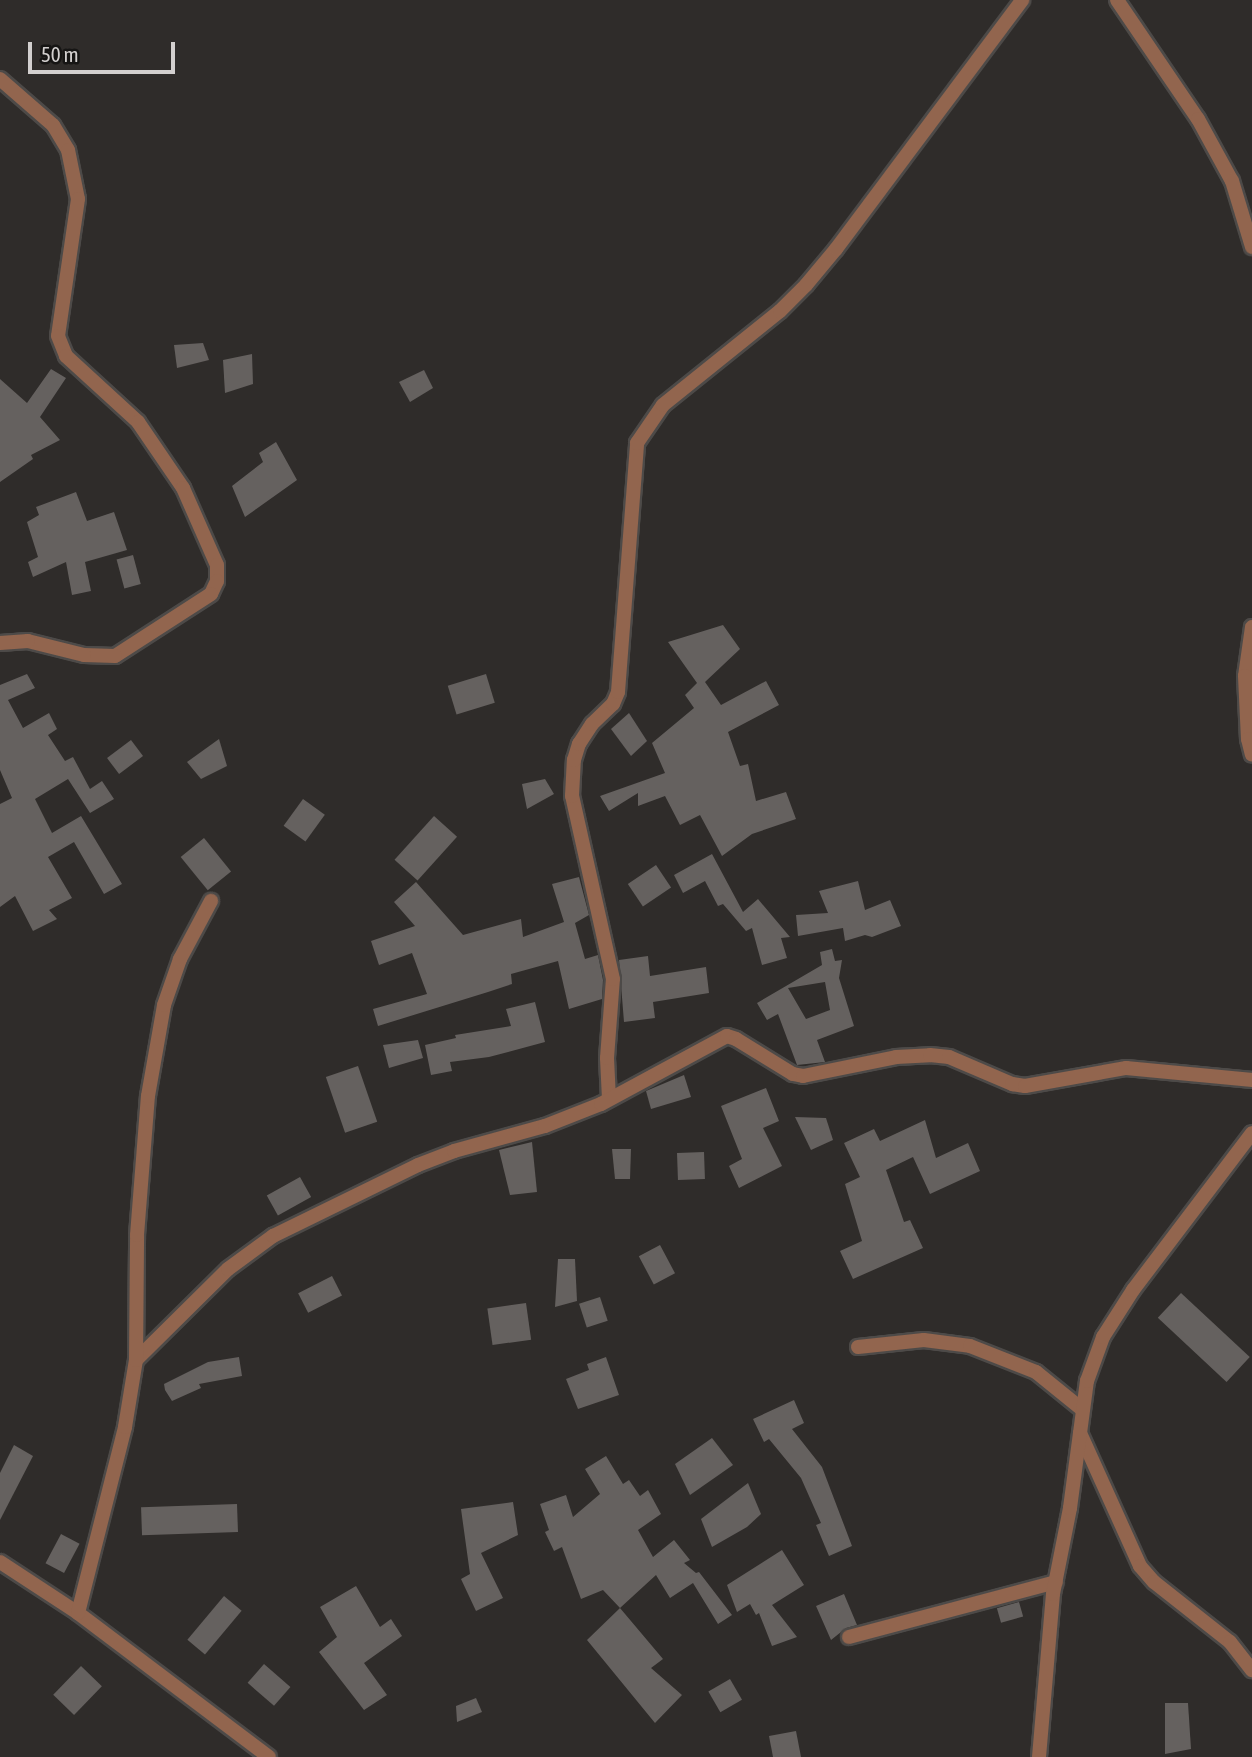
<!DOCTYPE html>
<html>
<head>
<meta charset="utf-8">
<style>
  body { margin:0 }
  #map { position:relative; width:1252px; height:1757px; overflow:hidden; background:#2f2c2a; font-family:"Asap Condensed",sans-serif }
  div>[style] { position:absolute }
  .building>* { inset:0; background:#65615f; transform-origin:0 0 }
  .roads { filter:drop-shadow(2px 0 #4d4a48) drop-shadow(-2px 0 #4d4a48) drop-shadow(0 2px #4d4a48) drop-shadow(0 -2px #4d4a48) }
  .minor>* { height:14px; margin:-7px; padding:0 7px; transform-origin:7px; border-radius:7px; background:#92654e }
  span { translate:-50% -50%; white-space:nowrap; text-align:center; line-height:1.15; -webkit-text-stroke:5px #161514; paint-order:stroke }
  .scale { position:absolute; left:28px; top:42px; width:147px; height:32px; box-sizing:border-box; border:4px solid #d3d0cf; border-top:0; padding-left:9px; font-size:21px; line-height:24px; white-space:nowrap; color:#d3d0cf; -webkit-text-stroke:5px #161514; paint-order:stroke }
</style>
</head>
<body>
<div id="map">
  <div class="building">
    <i style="clip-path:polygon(203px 343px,209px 360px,177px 368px,174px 345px)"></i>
    <i style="clip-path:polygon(252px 354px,253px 384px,225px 393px,223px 360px)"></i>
    <i style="clip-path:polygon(51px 369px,66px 378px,40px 417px,60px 440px,31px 455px,33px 459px,0 482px,0 379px,27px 403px)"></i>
    <i style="clip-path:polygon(424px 370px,433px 388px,410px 402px,399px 382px)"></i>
    <i style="clip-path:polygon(276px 442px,297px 480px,245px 517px,232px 486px,263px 462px,259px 453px)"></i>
    <i style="clip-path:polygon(76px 492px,87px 521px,114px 512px,127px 550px,85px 562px,91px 591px,72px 595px,66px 562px,33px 577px,28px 562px,38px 557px,27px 522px,39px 515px,36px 507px)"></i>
    <i style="left:133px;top:555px;width:30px;height:17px;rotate:75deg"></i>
    <i style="clip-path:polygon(723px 625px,740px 649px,705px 682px,721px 705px,766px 681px,779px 705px,728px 732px,740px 766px,748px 764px,756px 801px,786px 792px,796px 819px,752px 834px,722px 856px,700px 815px,680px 825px,665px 796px,638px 806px,638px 793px,609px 811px,600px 796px,665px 773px,652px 743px,694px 708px,685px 695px,697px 683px,668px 642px)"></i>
    <i style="clip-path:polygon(27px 674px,35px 688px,8px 700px,23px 728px,49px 713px,57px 729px,48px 735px,65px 761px,73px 757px,90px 789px,102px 781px,114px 799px,90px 813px,68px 779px,35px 799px,52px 833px,81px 816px,122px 884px,104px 894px,74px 842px,48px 857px,72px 898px,49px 910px,57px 919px,33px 931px,15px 896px,0 907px,0 804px,12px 798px,0 770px,0 685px)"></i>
    <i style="left:486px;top:674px;width:30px;height:40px;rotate:73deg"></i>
    <i style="clip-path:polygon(629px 713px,647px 741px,631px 756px,611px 729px)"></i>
    <i style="clip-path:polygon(219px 739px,227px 766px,201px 779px,187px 762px)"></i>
    <i style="left:131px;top:740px;width:20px;height:30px;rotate:53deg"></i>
    <i style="clip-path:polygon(545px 779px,554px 794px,527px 809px,522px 784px)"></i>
    <i style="left:303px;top:799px;width:27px;height:33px;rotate:36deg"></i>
    <i style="left:434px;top:816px;width:31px;height:59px;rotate:42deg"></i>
    <i style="left:204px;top:838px;width:43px;height:30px;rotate:51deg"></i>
    <i style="clip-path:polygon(712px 854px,743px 912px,758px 899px,790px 937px,781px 938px,787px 958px,762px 965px,752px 928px,746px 931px,723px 904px,718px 906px,705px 881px,683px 893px,674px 875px)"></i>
    <i style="left:656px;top:865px;width:27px;height:34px;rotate:56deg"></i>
    <i style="clip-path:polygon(579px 877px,589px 915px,575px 923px,585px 959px,598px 955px,603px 980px,602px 999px,569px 1009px,558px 961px,511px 974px,512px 984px,488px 992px,378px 1026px,373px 1009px,427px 994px,412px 953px,379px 965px,371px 941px,415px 926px,394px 902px,416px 882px,463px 935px,521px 919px,523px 937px,564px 922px,552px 884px)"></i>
    <i style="clip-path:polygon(858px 881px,865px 910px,890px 900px,901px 926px,872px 937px,865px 935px,845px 941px,843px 928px,798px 936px,796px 915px,828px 913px,819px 891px)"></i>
    <i style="clip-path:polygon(evenodd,832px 949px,835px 961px,842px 960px,839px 978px,854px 1026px,817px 1040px,825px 1062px,797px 1065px,778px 1014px,767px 1020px,757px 1003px,822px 965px,820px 952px,832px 949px,825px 982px,830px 1010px,806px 1019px,788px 988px,825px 982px)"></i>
    <i style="clip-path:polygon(648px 956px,650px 976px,706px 967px,709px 993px,653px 1002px,655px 1018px,624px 1022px,619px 960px)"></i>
    <i style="clip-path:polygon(535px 1002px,545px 1042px,489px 1057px,450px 1062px,452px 1071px,431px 1075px,425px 1045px,456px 1038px,455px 1035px,511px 1026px,506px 1009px)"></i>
    <i style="clip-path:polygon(418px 1040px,423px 1058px,389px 1068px,383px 1045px)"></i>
    <i style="left:358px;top:1066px;width:59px;height:34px;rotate:71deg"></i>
    <i style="clip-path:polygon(684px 1075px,691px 1097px,651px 1109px,646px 1091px)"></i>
    <i style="clip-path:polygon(766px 1088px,779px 1121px,763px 1128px,782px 1166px,739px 1188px,729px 1166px,742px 1159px,721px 1106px)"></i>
    <i style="clip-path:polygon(795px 1117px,826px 1118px,833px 1140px,811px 1150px)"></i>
    <i style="clip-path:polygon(925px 1120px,936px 1158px,968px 1143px,980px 1171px,930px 1194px,913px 1157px,886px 1170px,904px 1222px,910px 1220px,923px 1248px,853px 1279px,840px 1251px,862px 1241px,845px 1184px,860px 1177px,844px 1143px,874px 1129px,880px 1141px)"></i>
    <i style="clip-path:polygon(532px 1142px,537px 1192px,510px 1195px,499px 1150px)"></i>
    <i style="clip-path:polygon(612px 1149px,631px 1149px,630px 1179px,615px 1179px)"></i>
    <i style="left:704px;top:1152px;width:27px;height:27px;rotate:88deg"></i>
    <i style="left:300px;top:1177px;width:23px;height:38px;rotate:61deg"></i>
    <i style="left:660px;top:1245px;width:32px;height:24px;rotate:62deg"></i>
    <i style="clip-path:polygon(558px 1259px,575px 1259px,577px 1301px,555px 1307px)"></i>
    <i style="left:332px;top:1276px;width:22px;height:38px;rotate:63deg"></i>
    <i style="left:1181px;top:1293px;width:94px;height:34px;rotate:43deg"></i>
    <i style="left:600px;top:1297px;width:25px;height:22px;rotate:72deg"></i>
    <i style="left:526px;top:1303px;width:37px;height:39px;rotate:82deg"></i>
    <i style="clip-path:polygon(239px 1357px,242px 1376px,199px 1384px,201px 1388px,172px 1401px,165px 1390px,164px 1384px,208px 1362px)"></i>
    <i style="clip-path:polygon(606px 1357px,619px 1395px,578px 1409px,566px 1379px,589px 1370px,587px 1364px)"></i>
    <i style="clip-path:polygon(794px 1400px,804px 1423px,792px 1429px,822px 1467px,852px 1546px,829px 1556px,816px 1525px,821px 1523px,801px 1478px,769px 1439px,764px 1442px,753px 1419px)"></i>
    <i style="clip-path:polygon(712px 1438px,733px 1465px,690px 1495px,675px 1464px)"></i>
    <i style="clip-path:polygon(14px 1445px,33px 1456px,0 1520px,0 1473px)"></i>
    <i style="clip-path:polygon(606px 1456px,623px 1484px,629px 1480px,640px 1496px,648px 1490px,661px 1514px,638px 1530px,653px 1557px,674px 1540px,690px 1560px,684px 1563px,696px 1573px,699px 1572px,732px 1615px,718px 1624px,693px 1583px,670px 1598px,656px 1575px,620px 1608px,603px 1590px,581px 1599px,562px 1547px,554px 1551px,545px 1532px,549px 1530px,540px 1504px,566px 1495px,573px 1517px,600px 1494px,585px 1469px)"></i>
    <i style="clip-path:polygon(748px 1483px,761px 1514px,747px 1527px,712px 1547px,701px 1519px)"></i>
    <i style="clip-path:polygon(513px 1502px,518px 1535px,481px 1553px,503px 1598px,476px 1611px,461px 1579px,470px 1574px,461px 1509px)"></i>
    <i style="left:237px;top:1504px;width:28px;height:96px;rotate:88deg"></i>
    <i style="left:61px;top:1534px;width:21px;height:33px;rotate:28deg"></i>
    <i style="clip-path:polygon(782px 1550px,804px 1585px,772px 1605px,797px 1637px,772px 1646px,759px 1613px,756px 1615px,750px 1604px,737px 1612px,727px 1585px)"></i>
    <i style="clip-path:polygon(356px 1586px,380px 1627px,391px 1619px,402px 1636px,364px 1663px,387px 1695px,364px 1710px,319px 1652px,337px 1637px,320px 1607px)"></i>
    <i style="clip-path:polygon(844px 1594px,857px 1625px,846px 1628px,831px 1640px,816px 1606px)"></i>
    <i style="left:224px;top:1596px;width:23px;height:57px;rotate:40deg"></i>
    <i style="left:1019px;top:1602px;width:15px;height:23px;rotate:74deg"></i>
    <i style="clip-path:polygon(620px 1608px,663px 1659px,651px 1668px,682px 1695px,655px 1723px,587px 1640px)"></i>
    <i style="left:264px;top:1664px;width:35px;height:25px;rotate:41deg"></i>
    <i style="left:81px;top:1666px;width:29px;height:40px;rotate:44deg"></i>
    <i style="left:730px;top:1679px;width:24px;height:25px;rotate:60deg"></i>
    <i style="clip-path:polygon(476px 1698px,482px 1712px,457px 1722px,456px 1706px)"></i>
    <i style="clip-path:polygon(1165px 1703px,1188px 1703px,1191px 1749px,1165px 1754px)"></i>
    <i style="clip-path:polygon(796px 1731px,801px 1757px,773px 1757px,769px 1736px)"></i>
  </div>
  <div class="roads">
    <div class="minor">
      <i style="left:1117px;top:0;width:144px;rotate:55.8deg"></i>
      <i style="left:1198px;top:119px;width:71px;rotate:61.3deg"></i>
      <i style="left:1232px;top:181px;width:69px;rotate:73.1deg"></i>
      <i style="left:0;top:79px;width:70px;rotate:41deg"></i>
      <i style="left:53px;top:125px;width:29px;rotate:59deg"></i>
      <i style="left:68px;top:150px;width:50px;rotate:78.5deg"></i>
      <i style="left:78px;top:199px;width:138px;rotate:98.3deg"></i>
      <i style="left:58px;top:336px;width:22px;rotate:68deg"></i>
      <i style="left:66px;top:356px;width:98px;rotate:42.5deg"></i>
      <i style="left:138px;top:422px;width:80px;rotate:55.7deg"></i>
      <i style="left:183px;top:488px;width:84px;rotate:66.2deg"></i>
      <i style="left:217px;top:565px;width:16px;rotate:90deg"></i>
      <i style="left:217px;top:581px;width:14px;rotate:115deg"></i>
      <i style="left:211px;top:594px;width:114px;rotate:147.1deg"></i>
      <i style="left:115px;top:656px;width:31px;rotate:-178deg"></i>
      <i style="left:84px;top:655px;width:58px;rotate:-166deg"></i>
      <i style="left:28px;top:641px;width:28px;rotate:176deg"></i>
      <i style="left:1252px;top:627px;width:49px;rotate:98.1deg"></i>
      <i style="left:1245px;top:676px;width:63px;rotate:87.3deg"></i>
      <i style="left:1248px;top:739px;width:16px;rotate:76deg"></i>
      <i style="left:609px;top:1099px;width:41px;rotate:-92.8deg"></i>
      <i style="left:607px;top:1058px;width:79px;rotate:-85.7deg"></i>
      <i style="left:613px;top:979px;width:188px;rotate:-102.6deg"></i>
      <i style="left:572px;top:796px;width:36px;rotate:-87deg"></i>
      <i style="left:574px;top:760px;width:17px;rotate:-73deg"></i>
      <i style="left:579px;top:744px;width:24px;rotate:-57deg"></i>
      <i style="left:592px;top:724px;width:29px;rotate:-44deg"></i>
      <i style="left:613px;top:704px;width:13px;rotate:-67deg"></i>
      <i style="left:618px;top:692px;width:250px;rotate:-85.6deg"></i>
      <i style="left:637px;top:443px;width:46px;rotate:-55.6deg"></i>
      <i style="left:663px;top:405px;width:150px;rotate:-38.8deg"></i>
      <i style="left:780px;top:311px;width:37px;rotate:-45deg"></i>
      <i style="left:806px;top:285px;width:47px;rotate:-50.2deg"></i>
      <i style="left:836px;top:249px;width:311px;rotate:-53.2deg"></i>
      <i style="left:858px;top:1347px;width:66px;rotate:-6.1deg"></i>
      <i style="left:924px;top:1340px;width:46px;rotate:7.4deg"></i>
      <i style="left:970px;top:1346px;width:71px;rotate:21.5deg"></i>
      <i style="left:1036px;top:1372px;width:60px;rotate:39deg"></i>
      <i style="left:136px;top:1360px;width:129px;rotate:-44.7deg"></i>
      <i style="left:228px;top:1269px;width:56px;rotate:-36.3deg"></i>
      <i style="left:273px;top:1236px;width:161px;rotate:-26.1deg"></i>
      <i style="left:418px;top:1165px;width:39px;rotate:-21deg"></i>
      <i style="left:454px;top:1151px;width:94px;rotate:-15.4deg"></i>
      <i style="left:545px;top:1126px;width:60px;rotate:-21.4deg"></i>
      <i style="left:601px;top:1104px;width:143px;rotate:-28.4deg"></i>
      <i style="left:727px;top:1036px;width:9px;rotate:18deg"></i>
      <i style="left:736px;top:1039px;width:67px;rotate:31.6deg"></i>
      <i style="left:793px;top:1074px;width:10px;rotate:11deg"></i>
      <i style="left:803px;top:1076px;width:95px;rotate:-11.5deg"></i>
      <i style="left:896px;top:1057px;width:34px;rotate:-3deg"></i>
      <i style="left:930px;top:1055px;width:19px;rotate:6deg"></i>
      <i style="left:949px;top:1057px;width:69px;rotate:23.2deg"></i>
      <i style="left:1012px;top:1084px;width:13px;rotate:9deg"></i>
      <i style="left:1025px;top:1086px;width:103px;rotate:-10.1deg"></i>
      <i style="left:1126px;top:1068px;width:127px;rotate:5.4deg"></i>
      <i style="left:1080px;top:1433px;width:146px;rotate:65.7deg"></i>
      <i style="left:1140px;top:1566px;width:21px;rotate:49deg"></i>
      <i style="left:1154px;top:1582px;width:97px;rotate:38.3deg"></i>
      <i style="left:1230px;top:1642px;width:36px;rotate:52deg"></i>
      <i style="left:0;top:1562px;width:93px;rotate:33.2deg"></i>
      <i style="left:78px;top:1613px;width:239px;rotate:37deg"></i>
      <i style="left:78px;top:1613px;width:192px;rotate:-75.8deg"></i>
      <i style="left:125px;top:1427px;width:68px;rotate:-80.7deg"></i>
      <i style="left:136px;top:1360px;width:125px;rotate:-89.5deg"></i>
      <i style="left:137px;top:1235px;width:139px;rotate:-85.5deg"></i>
      <i style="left:148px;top:1096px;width:92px;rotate:-80deg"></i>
      <i style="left:164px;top:1005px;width:49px;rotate:-70.8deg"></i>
      <i style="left:180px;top:959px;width:66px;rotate:-61.9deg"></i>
      <i style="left:849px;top:1637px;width:214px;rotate:-14.9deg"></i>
      <i style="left:1039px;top:1757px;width:164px;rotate:-85.1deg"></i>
      <i style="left:1053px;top:1594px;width:88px;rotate:-78.8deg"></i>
      <i style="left:1070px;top:1508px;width:128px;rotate:-82.4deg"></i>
      <i style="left:1087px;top:1381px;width:47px;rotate:-70deg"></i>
      <i style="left:1103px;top:1337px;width:56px;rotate:-57.4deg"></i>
      <i style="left:1133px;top:1290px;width:197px;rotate:-52.8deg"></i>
    </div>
  </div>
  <div class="scale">50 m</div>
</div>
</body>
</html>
